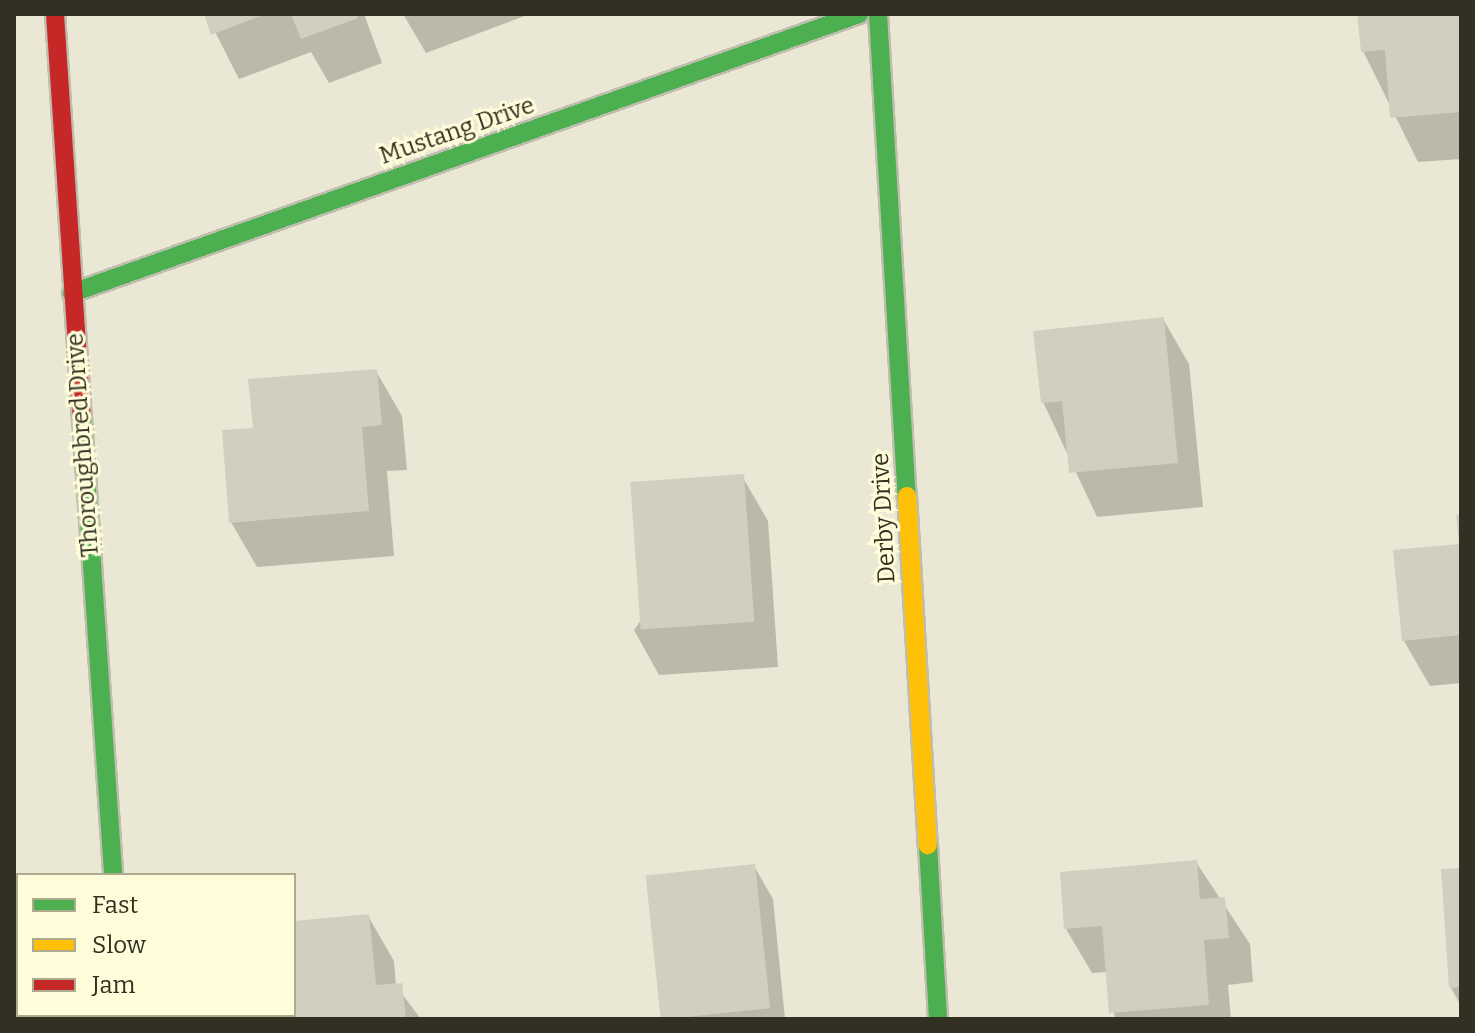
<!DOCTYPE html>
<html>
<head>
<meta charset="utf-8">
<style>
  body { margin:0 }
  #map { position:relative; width:1475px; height:1033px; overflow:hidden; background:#eae8d4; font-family:Bitter,serif }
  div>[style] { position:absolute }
  .shadow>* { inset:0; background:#0003 }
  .building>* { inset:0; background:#d1d0c0; transform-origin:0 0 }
  .roads { filter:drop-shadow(2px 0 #bfbdae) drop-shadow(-2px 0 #bfbdae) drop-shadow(0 2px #bfbdae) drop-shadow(0 -2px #bfbdae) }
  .street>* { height:44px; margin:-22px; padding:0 22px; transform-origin:22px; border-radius:22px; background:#fcfcf9 }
  .fast>* { height:18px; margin:-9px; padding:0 9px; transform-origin:9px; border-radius:9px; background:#4caf50 }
  .slow>* { height:18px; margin:-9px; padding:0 9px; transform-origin:9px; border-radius:9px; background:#ffc107 }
  .jam>* { height:18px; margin:-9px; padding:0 9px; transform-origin:9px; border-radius:9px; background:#c62828 }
  span { translate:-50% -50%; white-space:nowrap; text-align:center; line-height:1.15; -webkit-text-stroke:6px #fffdd9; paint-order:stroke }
  .street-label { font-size:24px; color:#313022 }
  .frame { position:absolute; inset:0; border:16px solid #313022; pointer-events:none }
  .legend { position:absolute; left:16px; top:873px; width:280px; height:144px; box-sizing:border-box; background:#fffdd9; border:2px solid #adab90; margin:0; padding:10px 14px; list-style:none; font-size:24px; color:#313022 }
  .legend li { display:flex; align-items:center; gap:16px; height:40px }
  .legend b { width:40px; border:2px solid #adab90 }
</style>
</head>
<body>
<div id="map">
  <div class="shadow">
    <i style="clip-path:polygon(206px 14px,364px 14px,382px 63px,329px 83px,311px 52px,239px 79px)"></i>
    <i style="clip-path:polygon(403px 14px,530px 14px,426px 53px)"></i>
    <i style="clip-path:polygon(1366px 14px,1461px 14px,1461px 159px,1418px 162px,1363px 51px)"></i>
    <i style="clip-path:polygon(1163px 319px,1189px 364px,1203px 507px,1097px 517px,1043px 402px)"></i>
    <i style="clip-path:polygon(376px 371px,402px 416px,407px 470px,387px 471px,394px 556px,257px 567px,231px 522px,255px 429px)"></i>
    <i style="clip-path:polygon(742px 476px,768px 521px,778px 667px,659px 675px,634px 630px)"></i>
    <i style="clip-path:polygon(1461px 517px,1461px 683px,1430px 686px,1404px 641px,1461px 546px)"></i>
    <i style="clip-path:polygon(1196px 862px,1250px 944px,1253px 982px,1228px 985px,1231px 1019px,1115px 1019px,1108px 972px,1092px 973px,1066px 929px)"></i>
    <i style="clip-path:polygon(754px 866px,773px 899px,785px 1019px,668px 1019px)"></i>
    <i style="clip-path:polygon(1461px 870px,1461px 1006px,1451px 988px)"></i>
    <i style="clip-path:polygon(368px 916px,394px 961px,396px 986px,421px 1019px,266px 1019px,294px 1015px,294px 923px)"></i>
  </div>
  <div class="building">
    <i style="clip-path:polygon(204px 14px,266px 14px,211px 35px)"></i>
    <i style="clip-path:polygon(291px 14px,356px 14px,358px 18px,301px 39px)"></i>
    <i style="clip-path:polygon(1357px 14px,1461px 14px,1461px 112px,1390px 118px,1385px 50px,1361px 52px)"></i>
    <i style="clip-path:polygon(1164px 317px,1178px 463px,1069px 473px,1062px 401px,1041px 403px,1033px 331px)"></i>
    <i style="clip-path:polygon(377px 369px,382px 425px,362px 427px,369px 511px,229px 523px,222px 430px,253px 428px,248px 379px)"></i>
    <i style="left:744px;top:474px;width:148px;height:114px;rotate:86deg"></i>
    <i style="clip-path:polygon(1456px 515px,1461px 515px,1461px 635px,1402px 641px,1393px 550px,1459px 544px)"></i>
    <i style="clip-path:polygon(1197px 860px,1200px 899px,1225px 897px,1229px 938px,1204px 940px,1209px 1005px,1109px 1013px,1102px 926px,1064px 929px,1060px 872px)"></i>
    <i style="left:755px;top:864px;width:145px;height:110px;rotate:84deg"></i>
    <i style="clip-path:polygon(1461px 868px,1461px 987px,1449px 988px,1441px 869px)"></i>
    <i style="clip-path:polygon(369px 914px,376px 985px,402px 983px,406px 1019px,264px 1019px,294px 1015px,294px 921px)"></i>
  </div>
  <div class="roads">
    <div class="street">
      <i style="left:123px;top:1015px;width:4px;rotate:90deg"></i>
    </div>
    <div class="fast">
      <i style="left:878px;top:14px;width:483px;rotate:86.6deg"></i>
      <i style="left:72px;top:293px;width:835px;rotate:-19.52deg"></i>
      <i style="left:82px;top:417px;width:459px;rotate:86.1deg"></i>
      <i style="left:928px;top:845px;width:174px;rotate:86.7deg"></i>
    </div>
    <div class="slow">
      <i style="left:907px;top:496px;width:350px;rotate:86.6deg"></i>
    </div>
    <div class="jam">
      <i style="left:55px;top:14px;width:404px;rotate:86.2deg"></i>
    </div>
  </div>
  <div class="street-label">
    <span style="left:457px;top:131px;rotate:-19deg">Mustang Drive</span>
    <span style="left:83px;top:445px;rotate:-94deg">Thoroughbred Drive</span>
    <span style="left:884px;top:518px;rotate:-93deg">Derby Drive</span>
  </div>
  <div class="frame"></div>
  <ul class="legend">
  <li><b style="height:10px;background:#4caf50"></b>Fast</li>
  <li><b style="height:10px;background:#ffc107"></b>Slow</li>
  <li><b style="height:10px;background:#c62828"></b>Jam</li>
  </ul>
</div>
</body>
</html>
